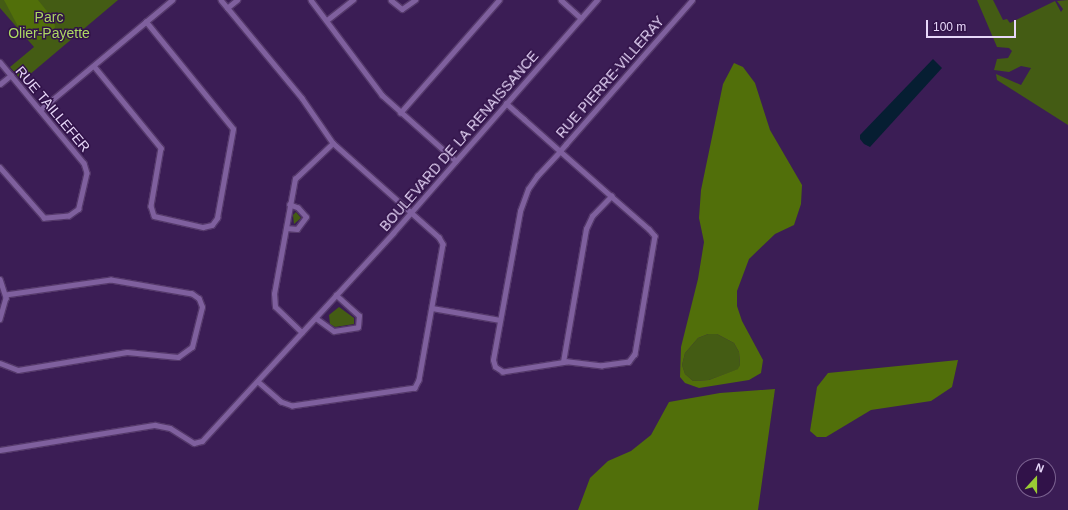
<!DOCTYPE html>
<html>
<head>
<meta charset="utf-8">
<style>
  body { margin:0 }
  #map { position:relative; width:1068px; height:510px; overflow:hidden; background:#3b1d55; font-family:Helvetica,sans-serif }
  div>[style] { position:absolute }
  .green>* { inset:0; background:#445c14 }
  .forest>* { inset:0; background:#516f0a }
  .water>* { inset:0; background:#061e32 }
  .roads { filter:drop-shadow(1px 0 #55396b) drop-shadow(-1px 0 #55396b) drop-shadow(0 1px #55396b) drop-shadow(0 -1px #55396b) }
  .street>* { height:4.5px; margin:-2.25px; padding:0 2.25px; transform-origin:2.25px; border-radius:2.25px; background:#7f609e }
  span { translate:-50% -50%; white-space:nowrap; text-align:center; line-height:1.15; -webkit-text-stroke:3px #311249; paint-order:stroke }
  .park-label { font-size:14px; color:#add863 }
  .street-label { font-size:14px; color:#e7d7f9 }
  .north { position:absolute; left:1016px; top:458px; width:40px; height:40px; box-sizing:border-box; background:#311249; border:1px solid #7a618f; border-radius:50%; rotate:21deg; font-size:11px; font-weight:700; line-height:16px; text-align:center; color:#e7d7f9 }
  .north::after { content:''; display:block; margin:auto; width:14px; height:18px; background:#9acb34; clip-path:polygon(50% 0,100% 100%,50% 72%,0 100%) }
  .scale { position:absolute; left:926px; top:20px; width:90px; height:18px; box-sizing:border-box; border:2px solid #e7d7f9; border-top:0; padding-left:5px; font-size:12px; line-height:14px; white-space:nowrap; color:#e7d7f9; -webkit-text-stroke:3px #311249; paint-order:stroke }
</style>
</head>
<body>
<div id="map">
  <div class="green">
    <i style="clip-path:polygon(0 0,118px 0,22px 81px,10px 67px,34px 47px,0 8px)"></i>
    <i style="clip-path:polygon(977px 0,993px 0,1003px 20px,1007px 19px,1010px 23px,1055px 1px,1061px 12px,1063px 9px,1057px 1px,1068px 0,1068px 125px,997px 80px,996px 74px,1021px 85px,1031px 68px,1021px 66px,1009px 72px,994px 70px,997px 59px,1008px 58px,1012px 51px,1009px 48px,997px 47px)"></i>
    <i style="clip-path:polygon(296px 212px,301px 218px,294px 224px,293px 215px)"></i>
    <i style="clip-path:polygon(339px 307px,354px 318px,354px 324px,335px 327px,330px 324px,329px 315px)"></i>
    <i style="clip-path:polygon(708px 334px,717px 334px,734px 343px,739px 352px,740px 365px,739px 369px,709px 380px,693px 381px,685px 374px,682px 365px,685px 353px,698px 338px)"></i>
  </div>
  <div class="forest">
    <i style="clip-path:polygon(4px 0,38px 0,54px 20px,55px 27px,52px 33px,39px 40px,22px 34px)"></i>
    <i style="clip-path:polygon(evenodd,734px 63px,743px 67px,755px 83px,770px 130px,802px 185px,801px 204px,794px 225px,775px 234px,749px 259px,737px 291px,737px 306px,742px 321px,763px 360px,761px 373px,749px 380px,699px 388px,685px 383px,680px 377px,681px 347px,698px 279px,704px 242px,699px 218px,701px 190px,723px 84px,734px 63px,708px 334px,717px 334px,734px 343px,739px 352px,740px 365px,738px 369px,709px 380px,693px 381px,685px 374px,682px 365px,685px 353px,698px 338px,708px 334px)"></i>
    <i style="clip-path:polygon(958px 360px,952px 387px,931px 401px,871px 410px,826px 437px,817px 437px,810px 431px,817px 387px,828px 373px)"></i>
    <i style="clip-path:polygon(775px 389px,758px 510px,578px 510px,590px 478px,608px 461px,631px 451px,651px 435px,669px 402px,720px 393px)"></i>
  </div>
  <div class="water">
    <i style="clip-path:polygon(933px 59px,942px 68px,870px 147px,864px 144px,860px 139px,860px 135px)"></i>
  </div>
  <div class="roads">
    <div class="street">
      <i style="left:221px;top:0;width:127px;rotate:50.4deg"></i>
      <i style="left:302px;top:98px;width:55px;rotate:55.4deg"></i>
      <i style="left:333px;top:143px;width:142px;rotate:41.6deg"></i>
      <i style="left:439px;top:237px;width:8px;rotate:60deg"></i>
      <i style="left:443px;top:244px;width:138px;rotate:100deg"></i>
      <i style="left:419px;top:380px;width:9px;rotate:117deg"></i>
      <i style="left:415px;top:388px;width:124px;rotate:171.7deg"></i>
      <i style="left:292px;top:406px;width:12px;rotate:-160deg"></i>
      <i style="left:281px;top:402px;width:30px;rotate:-139deg"></i>
      <i style="left:311px;top:0;width:119px;rotate:53.2deg"></i>
      <i style="left:382px;top:95px;width:99px;rotate:41.7deg"></i>
      <i style="left:391px;top:0;width:14px;rotate:39deg"></i>
      <i style="left:402px;top:9px;width:16px;rotate:-35deg"></i>
      <i style="left:561px;top:0;width:27px;rotate:42deg"></i>
      <i style="left:227px;top:8px;width:13px;rotate:-39deg"></i>
      <i style="left:327px;top:20px;width:33px;rotate:-38deg"></i>
      <i style="left:0;top:62px;width:131px;rotate:50.3deg"></i>
      <i style="left:84px;top:163px;width:10px;rotate:73deg"></i>
      <i style="left:87px;top:173px;width:37px;rotate:103deg"></i>
      <i style="left:79px;top:209px;width:12px;rotate:145deg"></i>
      <i style="left:69px;top:216px;width:25px;rotate:175deg"></i>
      <i style="left:44px;top:218px;width:67px;rotate:-131.3deg"></i>
      <i style="left:94px;top:66px;width:106px;rotate:50.7deg"></i>
      <i style="left:161px;top:148px;width:59px;rotate:99.8deg"></i>
      <i style="left:151px;top:206px;width:10px;rotate:73deg"></i>
      <i style="left:154px;top:216px;width:50px;rotate:12.7deg"></i>
      <i style="left:203px;top:227px;width:9px;rotate:-13deg"></i>
      <i style="left:212px;top:225px;width:9px;rotate:-54deg"></i>
      <i style="left:217px;top:218px;width:90px;rotate:-79.8deg"></i>
      <i style="left:233px;top:129px;width:138px;rotate:-129.1deg"></i>
      <i style="left:0;top:84px;width:14px;rotate:-39deg"></i>
      <i style="left:506px;top:103px;width:13px;rotate:42deg"></i>
      <i style="left:516px;top:112px;width:11px;rotate:41deg"></i>
      <i style="left:524px;top:119px;width:48px;rotate:41.6deg"></i>
      <i style="left:560px;top:151px;width:68px;rotate:41.4deg"></i>
      <i style="left:611px;top:196px;width:50px;rotate:41deg"></i>
      <i style="left:649px;top:229px;width:9px;rotate:49deg"></i>
      <i style="left:655px;top:236px;width:120px;rotate:99.6deg"></i>
      <i style="left:635px;top:354px;width:10px;rotate:127deg"></i>
      <i style="left:629px;top:362px;width:27px;rotate:172deg"></i>
      <i style="left:602px;top:366px;width:35px;rotate:-173deg"></i>
      <i style="left:567px;top:362px;width:65px;rotate:171.1deg"></i>
      <i style="left:503px;top:372px;width:9px;rotate:-148deg"></i>
      <i style="left:495px;top:367px;width:7px;rotate:-106deg"></i>
      <i style="left:493px;top:360px;width:151px;rotate:-79.7deg"></i>
      <i style="left:520px;top:211px;width:23px;rotate:-70deg"></i>
      <i style="left:528px;top:189px;width:16px;rotate:-55deg"></i>
      <i style="left:537px;top:176px;width:34px;rotate:-47deg"></i>
      <i style="left:560px;top:151px;width:9px;rotate:-49deg"></i>
      <i style="left:566px;top:144px;width:191px;rotate:-48.8deg"></i>
      <i style="left:40px;top:110px;width:172px;rotate:-39.8deg"></i>
      <i style="left:400px;top:113px;width:150px;rotate:-48.8deg"></i>
      <i style="left:286px;top:228px;width:11px;rotate:5deg"></i>
      <i style="left:297px;top:229px;width:15px;rotate:-53deg"></i>
      <i style="left:306px;top:217px;width:12px;rotate:-132deg"></i>
      <i style="left:298px;top:208px;width:9px;rotate:-159deg"></i>
      <i style="left:0;top:279px;width:20px;rotate:72deg"></i>
      <i style="left:6px;top:298px;width:22px;rotate:106deg"></i>
      <i style="left:432px;top:308px;width:69px;rotate:10deg"></i>
      <i style="left:316px;top:318px;width:22px;rotate:36deg"></i>
      <i style="left:334px;top:331px;width:24px;rotate:-9deg"></i>
      <i style="left:358px;top:327px;width:11px;rotate:-85deg"></i>
      <i style="left:359px;top:316px;width:31px;rotate:-138deg"></i>
      <i style="left:302px;top:333px;width:37px;rotate:-136deg"></i>
      <i style="left:275px;top:307px;width:13px;rotate:-94deg"></i>
      <i style="left:274px;top:294px;width:117px;rotate:-79.7deg"></i>
      <i style="left:295px;top:179px;width:52px;rotate:-43.5deg"></i>
      <i style="left:563px;top:362px;width:135px;rotate:-80.2deg"></i>
      <i style="left:586px;top:229px;width:14px;rotate:-65deg"></i>
      <i style="left:592px;top:216px;width:28px;rotate:-46deg"></i>
      <i style="left:0;top:363px;width:19px;rotate:21deg"></i>
      <i style="left:18px;top:370px;width:110px;rotate:-9.4deg"></i>
      <i style="left:127px;top:352px;width:51px;rotate:5.6deg"></i>
      <i style="left:178px;top:357px;width:17px;rotate:-36deg"></i>
      <i style="left:192px;top:347px;width:41px;rotate:-76deg"></i>
      <i style="left:202px;top:307px;width:9px;rotate:-111deg"></i>
      <i style="left:199px;top:299px;width:9px;rotate:-144deg"></i>
      <i style="left:192px;top:294px;width:82px;rotate:-170.2deg"></i>
      <i style="left:111px;top:280px;width:106px;rotate:171.9deg"></i>
      <i style="left:0;top:450px;width:157px;rotate:-9.2deg"></i>
      <i style="left:155px;top:425px;width:15px;rotate:11deg"></i>
      <i style="left:170px;top:428px;width:28px;rotate:32deg"></i>
      <i style="left:194px;top:443px;width:8px;rotate:-14deg"></i>
      <i style="left:202px;top:441px;width:282px;rotate:-47.4deg"></i>
      <i style="left:393px;top:233px;width:310px;rotate:-48.8deg"></i>
    </div>
  </div>
  <div class="park-label">
    <span style="left:49px;top:25px">Parc<br>Olier-Payette</span>
  </div>
  <div class="street-label">
    <span style="left:610px;top:77px;rotate:-49deg">RUE PIERRE-VILLERAY</span>
    <span style="left:53px;top:109px;rotate:50deg">RUE TAILLEFER</span>
    <span style="left:459px;top:141px;rotate:-49deg">BOULEVARD DE LA RENAISSANCE</span>
  </div>
  <div class="north">N</div>
  <div class="scale">100 m</div>
</div>
</body>
</html>
